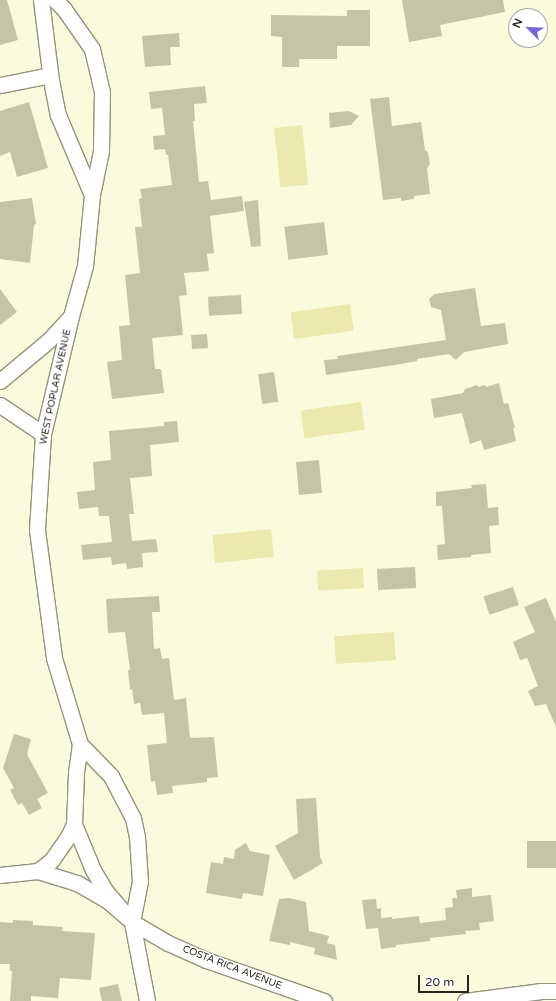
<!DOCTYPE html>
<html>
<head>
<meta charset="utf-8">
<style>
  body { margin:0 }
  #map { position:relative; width:556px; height:1001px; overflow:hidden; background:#fafadd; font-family:"Varela Round",sans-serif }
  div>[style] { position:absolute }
  .green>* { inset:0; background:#eaeaae; transform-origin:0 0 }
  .building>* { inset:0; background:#c4c4a8; transform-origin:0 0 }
  .roads { filter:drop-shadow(1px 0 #939479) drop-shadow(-1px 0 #939479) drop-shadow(0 1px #939479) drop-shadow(0 -1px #939479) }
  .minor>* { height:15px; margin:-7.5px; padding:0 7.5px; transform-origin:7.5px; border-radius:7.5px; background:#fff }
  span { translate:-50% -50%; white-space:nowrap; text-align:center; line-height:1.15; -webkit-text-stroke:3px #fff; paint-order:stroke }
  .street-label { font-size:10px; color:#26261c }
  .north { position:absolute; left:508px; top:8px; width:40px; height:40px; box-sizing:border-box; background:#fff; border:1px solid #a8a8a4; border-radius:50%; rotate:294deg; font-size:11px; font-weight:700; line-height:16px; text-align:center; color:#26261c }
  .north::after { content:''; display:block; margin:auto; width:14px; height:18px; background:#7862dd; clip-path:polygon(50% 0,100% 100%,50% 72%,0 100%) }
  .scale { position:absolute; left:418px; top:975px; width:51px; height:18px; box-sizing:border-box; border:2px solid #26261c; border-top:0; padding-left:5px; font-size:12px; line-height:14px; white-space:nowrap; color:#26261c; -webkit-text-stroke:3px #fff; paint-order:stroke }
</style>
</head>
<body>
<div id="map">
  <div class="green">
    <i style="left:302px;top:125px;width:60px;height:28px;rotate:84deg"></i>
    <i style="left:350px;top:304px;width:27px;height:60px;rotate:82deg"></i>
    <i style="left:361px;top:402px;width:28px;height:61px;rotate:82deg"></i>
    <i style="left:271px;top:529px;width:28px;height:59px;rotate:84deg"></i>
    <i style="left:363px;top:568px;width:20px;height:46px;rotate:87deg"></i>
    <i style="left:394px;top:632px;width:28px;height:60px;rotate:86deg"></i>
  </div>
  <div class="building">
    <i style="clip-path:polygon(0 0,7px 0,18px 40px,0 45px)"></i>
    <i style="clip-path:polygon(402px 0,503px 0,505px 12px,440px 25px,442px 36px,409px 42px)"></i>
    <i style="clip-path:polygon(347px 10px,370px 10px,370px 46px,337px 46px,337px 59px,299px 59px,299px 67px,282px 67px,282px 37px,271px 36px,271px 15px,347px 16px)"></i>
    <i style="clip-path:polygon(179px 33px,180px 47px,170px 47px,171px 65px,145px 67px,142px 36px)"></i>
    <i style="clip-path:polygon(205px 86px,207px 103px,194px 104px,195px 121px,193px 121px,199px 182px,208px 181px,211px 200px,242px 196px,244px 211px,210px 216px,214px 253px,207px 254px,209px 271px,184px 273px,187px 295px,179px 296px,183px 335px,152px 338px,155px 369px,161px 369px,164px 393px,112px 399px,107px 362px,122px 360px,119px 326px,130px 325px,125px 275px,140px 273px,135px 227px,142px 227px,139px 199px,142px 198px,140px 189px,172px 185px,168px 155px,166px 155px,165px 149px,154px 150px,153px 136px,165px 135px,162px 108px,151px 109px,149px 92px)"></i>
    <i style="clip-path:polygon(389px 97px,392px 126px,421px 122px,425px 150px,428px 152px,430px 164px,427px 168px,430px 194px,414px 196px,414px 199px,401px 201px,401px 198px,383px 200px,370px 99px)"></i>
    <i style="clip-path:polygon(29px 102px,48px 168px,17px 177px,10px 152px,0 156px,0 111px)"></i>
    <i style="clip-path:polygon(349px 111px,359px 116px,351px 125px,330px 128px,329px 113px)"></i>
    <i style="clip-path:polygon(32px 198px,36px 224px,34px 225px,30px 263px,0 259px,0 202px)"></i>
    <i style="clip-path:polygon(258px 200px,261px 246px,251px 247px,244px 202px)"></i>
    <i style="left:324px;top:222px;width:33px;height:40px;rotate:83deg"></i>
    <i style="clip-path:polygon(475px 288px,481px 326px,505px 323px,508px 344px,464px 352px,456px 360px,449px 354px,417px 359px,417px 361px,395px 365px,326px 375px,324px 360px,338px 359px,337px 356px,446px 340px,441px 310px,431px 307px,429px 299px,435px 294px)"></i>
    <i style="clip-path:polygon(0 289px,17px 312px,0 325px)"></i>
    <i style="left:241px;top:295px;width:19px;height:33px;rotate:87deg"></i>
    <i style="left:207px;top:334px;width:14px;height:16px;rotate:86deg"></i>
    <i style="left:274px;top:372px;width:30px;height:16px;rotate:82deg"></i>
    <i style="clip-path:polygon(499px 383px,504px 404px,508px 403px,515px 428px,513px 428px,516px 441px,484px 450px,481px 440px,470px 444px,462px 413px,434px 418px,431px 399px,463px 393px,465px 389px,477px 385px,478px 387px,485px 385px,486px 387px)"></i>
    <i style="clip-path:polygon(177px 421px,179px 442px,150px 445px,152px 476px,130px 478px,134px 514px,129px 514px,132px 541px,156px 539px,158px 552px,142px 553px,143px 567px,127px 569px,126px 563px,112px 565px,111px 557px,83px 560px,81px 545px,112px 542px,109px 516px,99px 516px,98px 507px,79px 509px,77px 492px,95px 490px,93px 462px,111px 460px,109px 431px,164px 426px,164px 422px)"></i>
    <i style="left:319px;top:460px;width:33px;height:23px;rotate:85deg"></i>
    <i style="clip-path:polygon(486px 484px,488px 508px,498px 507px,499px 525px,489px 526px,491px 553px,471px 555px,471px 557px,438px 560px,437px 545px,445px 544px,442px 506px,436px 506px,436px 492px,472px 488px,471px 485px)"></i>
    <i style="left:415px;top:567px;width:21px;height:38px;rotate:87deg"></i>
    <i style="left:513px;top:587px;width:19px;height:31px;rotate:72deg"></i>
    <i style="clip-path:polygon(159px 596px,160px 612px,152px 612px,154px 649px,160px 648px,162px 659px,169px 658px,174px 700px,186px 698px,190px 738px,214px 737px,218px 777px,207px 778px,207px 782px,172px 786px,173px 793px,157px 795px,155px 781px,151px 782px,147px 745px,167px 743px,164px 713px,142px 715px,140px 703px,134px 704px,132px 689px,130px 690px,128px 670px,130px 670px,125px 632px,108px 633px,106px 599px)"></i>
    <i style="clip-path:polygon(546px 598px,556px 622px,556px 727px,546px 704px,535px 706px,528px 691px,538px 686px,527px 658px,520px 660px,513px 642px,535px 632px,524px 607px)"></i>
    <i style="clip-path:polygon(14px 734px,31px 739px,27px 754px,48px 793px,37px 799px,42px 808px,29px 815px,22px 803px,18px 805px,10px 790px,14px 788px,3px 768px)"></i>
    <i style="clip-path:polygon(316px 798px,320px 857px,323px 863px,294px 880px,275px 846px,298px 833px,296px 799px)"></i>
    <i style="left:556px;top:841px;width:27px;height:29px;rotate:90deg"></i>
    <i style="clip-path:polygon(246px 843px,250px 851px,270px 855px,263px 896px,243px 893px,242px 899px,206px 893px,211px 862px,223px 864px,224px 857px,234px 859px,235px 850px)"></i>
    <i style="clip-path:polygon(472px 888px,472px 897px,491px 895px,494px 921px,479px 923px,480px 930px,465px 931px,466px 934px,430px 938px,430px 941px,396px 945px,396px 947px,381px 949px,378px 928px,366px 929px,362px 900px,376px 899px,377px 909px,381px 908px,381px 918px,392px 917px,392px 919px,419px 916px,420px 923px,446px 920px,445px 908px,453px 907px,452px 898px,457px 898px,456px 890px)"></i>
    <i style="clip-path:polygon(289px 898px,306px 902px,309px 931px,329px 936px,327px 943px,335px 945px,337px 960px,314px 954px,315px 948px,290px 942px,290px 945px,269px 941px,279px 899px)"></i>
    <i style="clip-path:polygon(13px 920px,33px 921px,33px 925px,63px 927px,62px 931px,95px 933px,91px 980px,60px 978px,58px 998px,31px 996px,31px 1001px,10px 1001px,12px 971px,10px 971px,10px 964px,0 964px,0 922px,13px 923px)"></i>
    <i style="clip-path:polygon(118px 984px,122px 1001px,102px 1001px,99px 988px)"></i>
  </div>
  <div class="roads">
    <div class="minor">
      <i style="left:41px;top:0;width:81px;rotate:82.9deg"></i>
      <i style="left:51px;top:80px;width:36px;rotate:79deg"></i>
      <i style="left:58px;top:115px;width:87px;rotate:67deg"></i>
      <i style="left:55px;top:0;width:13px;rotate:45deg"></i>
      <i style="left:64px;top:9px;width:49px;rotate:55deg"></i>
      <i style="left:92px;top:49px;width:44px;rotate:76.9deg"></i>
      <i style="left:102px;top:92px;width:59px;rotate:91deg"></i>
      <i style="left:101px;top:151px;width:45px;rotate:101.6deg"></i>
      <i style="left:92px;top:195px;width:71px;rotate:95.6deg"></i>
      <i style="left:85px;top:266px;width:52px;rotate:105.6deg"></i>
      <i style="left:71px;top:316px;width:121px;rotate:103.3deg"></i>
      <i style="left:43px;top:434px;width:96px;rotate:93.6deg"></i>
      <i style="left:37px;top:530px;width:129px;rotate:82.4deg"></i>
      <i style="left:54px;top:658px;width:90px;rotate:73.2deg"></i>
      <i style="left:80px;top:744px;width:29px;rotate:98deg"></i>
      <i style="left:76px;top:773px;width:51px;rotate:92.2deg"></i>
      <i style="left:74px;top:824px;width:50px;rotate:67.6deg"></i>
      <i style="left:93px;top:870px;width:27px;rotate:59deg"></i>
      <i style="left:107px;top:893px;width:38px;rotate:49deg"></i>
      <i style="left:0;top:85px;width:51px;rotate:-11.3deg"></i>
      <i style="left:0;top:381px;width:62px;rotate:-39.8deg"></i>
      <i style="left:48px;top:341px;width:33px;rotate:-47deg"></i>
      <i style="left:0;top:405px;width:52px;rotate:34deg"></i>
      <i style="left:80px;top:744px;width:45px;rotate:45.9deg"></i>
      <i style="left:111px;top:776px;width:47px;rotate:62.4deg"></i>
      <i style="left:133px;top:818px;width:19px;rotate:78deg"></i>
      <i style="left:137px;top:837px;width:44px;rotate:86.1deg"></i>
      <i style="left:140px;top:881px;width:42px;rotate:101deg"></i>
      <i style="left:132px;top:922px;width:80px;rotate:79.2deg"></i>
      <i style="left:38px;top:871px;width:16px;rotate:-38deg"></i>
      <i style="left:51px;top:861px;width:29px;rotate:-55deg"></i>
      <i style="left:68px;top:837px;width:14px;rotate:-65deg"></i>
      <i style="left:0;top:875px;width:38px;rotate:-6deg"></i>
      <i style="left:38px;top:871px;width:41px;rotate:17.1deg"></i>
      <i style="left:77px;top:883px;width:34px;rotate:30deg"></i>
      <i style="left:107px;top:900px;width:33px;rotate:41deg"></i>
      <i style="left:132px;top:922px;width:42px;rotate:30.3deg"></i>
      <i style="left:168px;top:943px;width:42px;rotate:24.1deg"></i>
      <i style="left:206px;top:960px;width:125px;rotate:19.2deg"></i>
      <i style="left:465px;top:1001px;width:77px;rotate:-7.5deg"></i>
      <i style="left:541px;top:991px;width:15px"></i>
    </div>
  </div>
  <div class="street-label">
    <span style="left:56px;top:387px;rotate:-78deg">WEST POPLAR AVENUE</span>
    <span style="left:232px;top:968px;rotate:21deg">COSTA RICA AVENUE</span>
  </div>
  <div class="north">N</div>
  <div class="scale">20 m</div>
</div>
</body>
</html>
